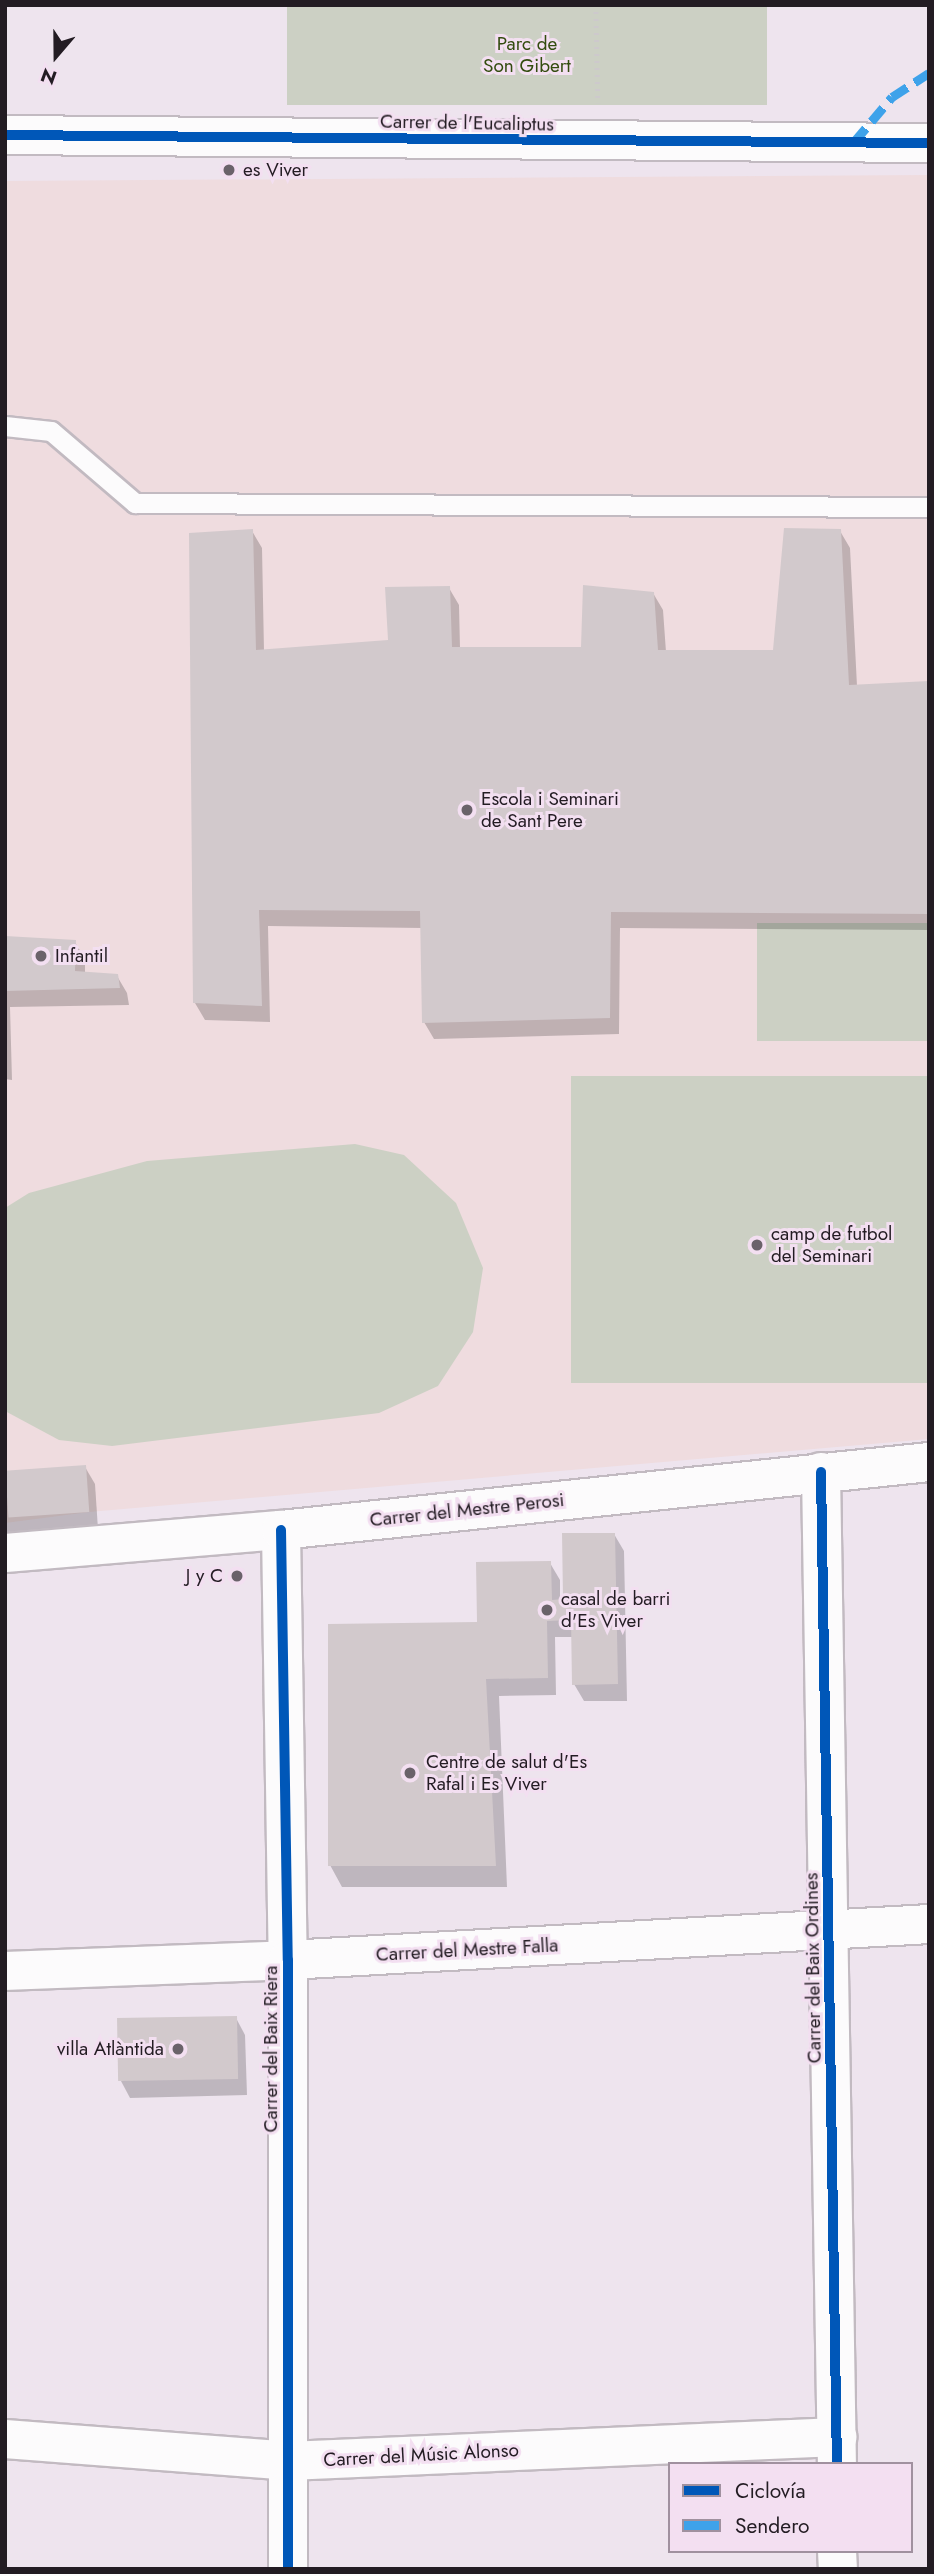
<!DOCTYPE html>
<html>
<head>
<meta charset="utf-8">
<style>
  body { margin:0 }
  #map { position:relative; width:934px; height:2574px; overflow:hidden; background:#eee4ee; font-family:Jost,sans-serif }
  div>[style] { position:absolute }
  .education>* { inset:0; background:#efdcdf }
  .green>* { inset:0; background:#ccd0c4; transform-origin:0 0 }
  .shadow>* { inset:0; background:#0003 }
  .building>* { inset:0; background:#d2c9cc; transform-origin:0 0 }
  .path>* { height:4.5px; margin-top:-2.25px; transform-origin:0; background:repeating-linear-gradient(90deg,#cdc9cc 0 2px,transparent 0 7px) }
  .roads { filter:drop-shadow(2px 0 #c2bac1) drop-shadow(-2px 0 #c2bac1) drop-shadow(0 2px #c2bac1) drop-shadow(0 -2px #c2bac1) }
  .service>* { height:19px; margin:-9.5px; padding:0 9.5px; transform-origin:9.5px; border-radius:9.5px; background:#fcfbfc }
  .minor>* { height:38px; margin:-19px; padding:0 19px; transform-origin:19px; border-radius:19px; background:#fcfbfc }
  .quiet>* { height:9px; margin-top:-4.5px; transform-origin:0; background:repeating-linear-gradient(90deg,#3ea2ea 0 18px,transparent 0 27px) }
  .cycleway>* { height:10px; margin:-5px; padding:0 5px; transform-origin:5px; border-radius:5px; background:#0057b8 }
  .dots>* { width:19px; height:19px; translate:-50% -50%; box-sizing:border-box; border:4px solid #f3dff1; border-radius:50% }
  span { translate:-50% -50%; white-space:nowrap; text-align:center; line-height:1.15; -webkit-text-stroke:6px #f3dff1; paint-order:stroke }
  .park-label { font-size:19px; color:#334c0f }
  .street-label { font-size:19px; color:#231c23 }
  .poi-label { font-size:19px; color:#231c23 }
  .left { translate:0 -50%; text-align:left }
  .right { translate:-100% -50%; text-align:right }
  .frame { position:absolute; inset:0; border:7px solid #231c23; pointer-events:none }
  .legend { position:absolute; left:668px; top:2462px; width:245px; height:91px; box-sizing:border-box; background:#f3dff1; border:2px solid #a0919f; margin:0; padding:9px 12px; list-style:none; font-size:21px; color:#231c23 }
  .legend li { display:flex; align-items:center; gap:14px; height:35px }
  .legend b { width:35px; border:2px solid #a0919f }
  .north { position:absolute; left:21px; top:21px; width:70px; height:70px; -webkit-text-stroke:5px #f3dff1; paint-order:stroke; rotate:200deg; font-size:19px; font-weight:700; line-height:28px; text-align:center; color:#231c23 }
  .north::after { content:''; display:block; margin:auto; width:24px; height:32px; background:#231c23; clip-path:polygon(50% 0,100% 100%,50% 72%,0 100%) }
</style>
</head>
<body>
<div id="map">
  <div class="education">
    <i style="clip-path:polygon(929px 175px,929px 1439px,89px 1512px,5px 1523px,5px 181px)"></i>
  </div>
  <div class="green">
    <i style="left:287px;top:5px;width:480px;height:100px"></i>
    <i style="left:929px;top:923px;width:118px;height:172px;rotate:90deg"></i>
    <i style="left:929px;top:1076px;width:307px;height:358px;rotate:90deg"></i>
    <i style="clip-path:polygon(355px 1144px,404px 1155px,456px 1203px,483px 1268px,473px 1332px,438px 1386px,379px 1413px,112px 1446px,59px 1440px,5px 1411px,5px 1208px,29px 1193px,147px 1161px)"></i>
  </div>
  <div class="shadow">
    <i style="clip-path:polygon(252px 531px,262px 548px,264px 651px,390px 642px,449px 588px,459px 605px,460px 648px,582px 648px,653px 593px,663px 610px,666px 652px,775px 652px,840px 531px,850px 548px,857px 686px,929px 683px,929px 930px,620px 928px,619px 1034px,434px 1039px,424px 1022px,422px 928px,268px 926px,270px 1022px,205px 1020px,195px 1003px)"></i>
    <i style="clip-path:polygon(5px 938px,75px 942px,85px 959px,85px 973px,117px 976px,127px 993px,129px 1005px,10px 1007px,12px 1080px,5px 1079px)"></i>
    <i style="clip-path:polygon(85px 1467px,95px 1484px,98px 1529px,5px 1539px,5px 1476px)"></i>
    <i style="clip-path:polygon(614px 1534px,624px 1551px,627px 1701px,584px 1701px,574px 1684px,573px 1637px,555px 1637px,556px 1695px,499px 1696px,507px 1887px,342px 1887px,330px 1865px,479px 1624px,550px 1563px,560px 1580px,560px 1601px,565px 1601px)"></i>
    <i style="clip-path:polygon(236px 2018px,245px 2035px,247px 2095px,130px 2098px,121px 2081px)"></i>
  </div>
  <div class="building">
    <i style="clip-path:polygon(784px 528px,841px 529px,849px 685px,929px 681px,929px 914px,611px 912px,610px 1018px,422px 1023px,420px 911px,259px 910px,262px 1006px,193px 1003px,189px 533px,253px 529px,256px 650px,388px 640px,385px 587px,450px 586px,452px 647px,581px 647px,583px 585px,654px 592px,658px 650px,773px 650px)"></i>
    <i style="clip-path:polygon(5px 936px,76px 940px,75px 971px,118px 974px,120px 988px,5px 991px)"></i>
    <i style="left:86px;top:1465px;width:47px;height:81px;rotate:86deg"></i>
    <i style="clip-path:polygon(562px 1533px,615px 1533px,618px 1684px,572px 1685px,571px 1620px,547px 1621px,548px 1678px,486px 1679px,496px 1866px,328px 1866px,328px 1624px,477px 1622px,476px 1562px,551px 1561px,552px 1600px,563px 1599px)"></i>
    <i style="left:237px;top:2016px;width:63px;height:120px;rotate:89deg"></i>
  </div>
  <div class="path">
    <i style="left:596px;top:5px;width:98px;rotate:88.8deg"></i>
  </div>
  <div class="roads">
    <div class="service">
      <i style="left:5px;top:426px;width:46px;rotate:6.2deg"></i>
      <i style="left:51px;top:431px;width:111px;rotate:40.6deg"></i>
      <i style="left:135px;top:503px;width:794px;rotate:0.29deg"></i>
    </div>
    <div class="minor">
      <i style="left:5px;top:135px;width:924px;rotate:0.5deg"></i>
      <i style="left:821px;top:1472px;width:992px;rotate:89.08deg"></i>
      <i style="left:281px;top:1530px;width:430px;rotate:89.1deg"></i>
      <i style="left:288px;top:1960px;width:609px;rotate:90deg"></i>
      <i style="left:5px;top:1553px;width:277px;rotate:-4.8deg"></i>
      <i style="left:281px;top:1530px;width:652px;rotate:-5.99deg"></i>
      <i style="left:5px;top:1971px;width:283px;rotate:-2.2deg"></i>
      <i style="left:288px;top:1960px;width:642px;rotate:-3.21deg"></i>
      <i style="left:5px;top:2439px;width:284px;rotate:4.4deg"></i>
      <i style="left:288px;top:2461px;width:550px;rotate:-2.5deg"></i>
      <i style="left:837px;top:2551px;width:18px;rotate:87deg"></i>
    </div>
  </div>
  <div class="quiet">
    <i style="left:854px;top:142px;width:59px;rotate:-49.8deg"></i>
    <i style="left:892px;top:97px;width:44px;rotate:-33deg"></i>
  </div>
  <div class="cycleway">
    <i style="left:5px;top:135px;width:924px;rotate:0.5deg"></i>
    <i style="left:821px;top:1472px;width:992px;rotate:89.08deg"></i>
    <i style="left:281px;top:1530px;width:430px;rotate:89.1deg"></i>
    <i style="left:288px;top:1960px;width:609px;rotate:90deg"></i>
  </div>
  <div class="dots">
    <i style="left:229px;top:170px;background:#6a626a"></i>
    <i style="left:467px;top:810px;background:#6a626a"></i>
    <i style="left:41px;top:956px;background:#6a626a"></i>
    <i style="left:757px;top:1245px;background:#6a626a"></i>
    <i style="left:237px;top:1576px;background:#6a626a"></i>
    <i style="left:547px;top:1610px;background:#6a626a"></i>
    <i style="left:410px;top:1773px;background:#6a626a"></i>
    <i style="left:178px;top:2049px;background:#6a626a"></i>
  </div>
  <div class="park-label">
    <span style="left:527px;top:55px">Parc de<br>Son Gibert</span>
  </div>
  <div class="street-label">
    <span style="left:467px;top:123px;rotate:1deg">Carrer de l'Eucaliptus</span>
    <span style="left:467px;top:1510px;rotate:-6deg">Carrer del Mestre Perosi</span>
    <span style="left:467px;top:1950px;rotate:-3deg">Carrer del Mestre Falla</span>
    <span style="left:813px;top:1968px;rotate:-91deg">Carrer del Baix Ordines</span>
    <span style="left:271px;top:2049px;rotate:-90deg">Carrer del Baix Riera</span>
    <span style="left:421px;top:2455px;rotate:-3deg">Carrer del Músic Alonso</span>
  </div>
  <div class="poi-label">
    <span class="left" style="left:243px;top:170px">es Viver</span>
    <span class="left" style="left:481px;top:810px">Escola i Seminari<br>de Sant Pere</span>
    <span class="left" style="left:55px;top:956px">Infantil</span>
    <span class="left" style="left:771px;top:1245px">camp de futbol<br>del Seminari</span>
    <span class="right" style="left:223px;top:1576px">J y C</span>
    <span class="left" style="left:561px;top:1610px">casal de barri<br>d'Es Viver</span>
    <span class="left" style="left:426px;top:1773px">Centre de salut d'Es<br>Rafal i Es Viver</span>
    <span class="right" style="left:164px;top:2049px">villa Atlàntida</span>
  </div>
  <div class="frame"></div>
  <ul class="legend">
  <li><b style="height:9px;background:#0057b8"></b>Ciclovía</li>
  <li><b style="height:9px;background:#3ea2ea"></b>Sendero</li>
  </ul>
  <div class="north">N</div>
</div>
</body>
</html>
